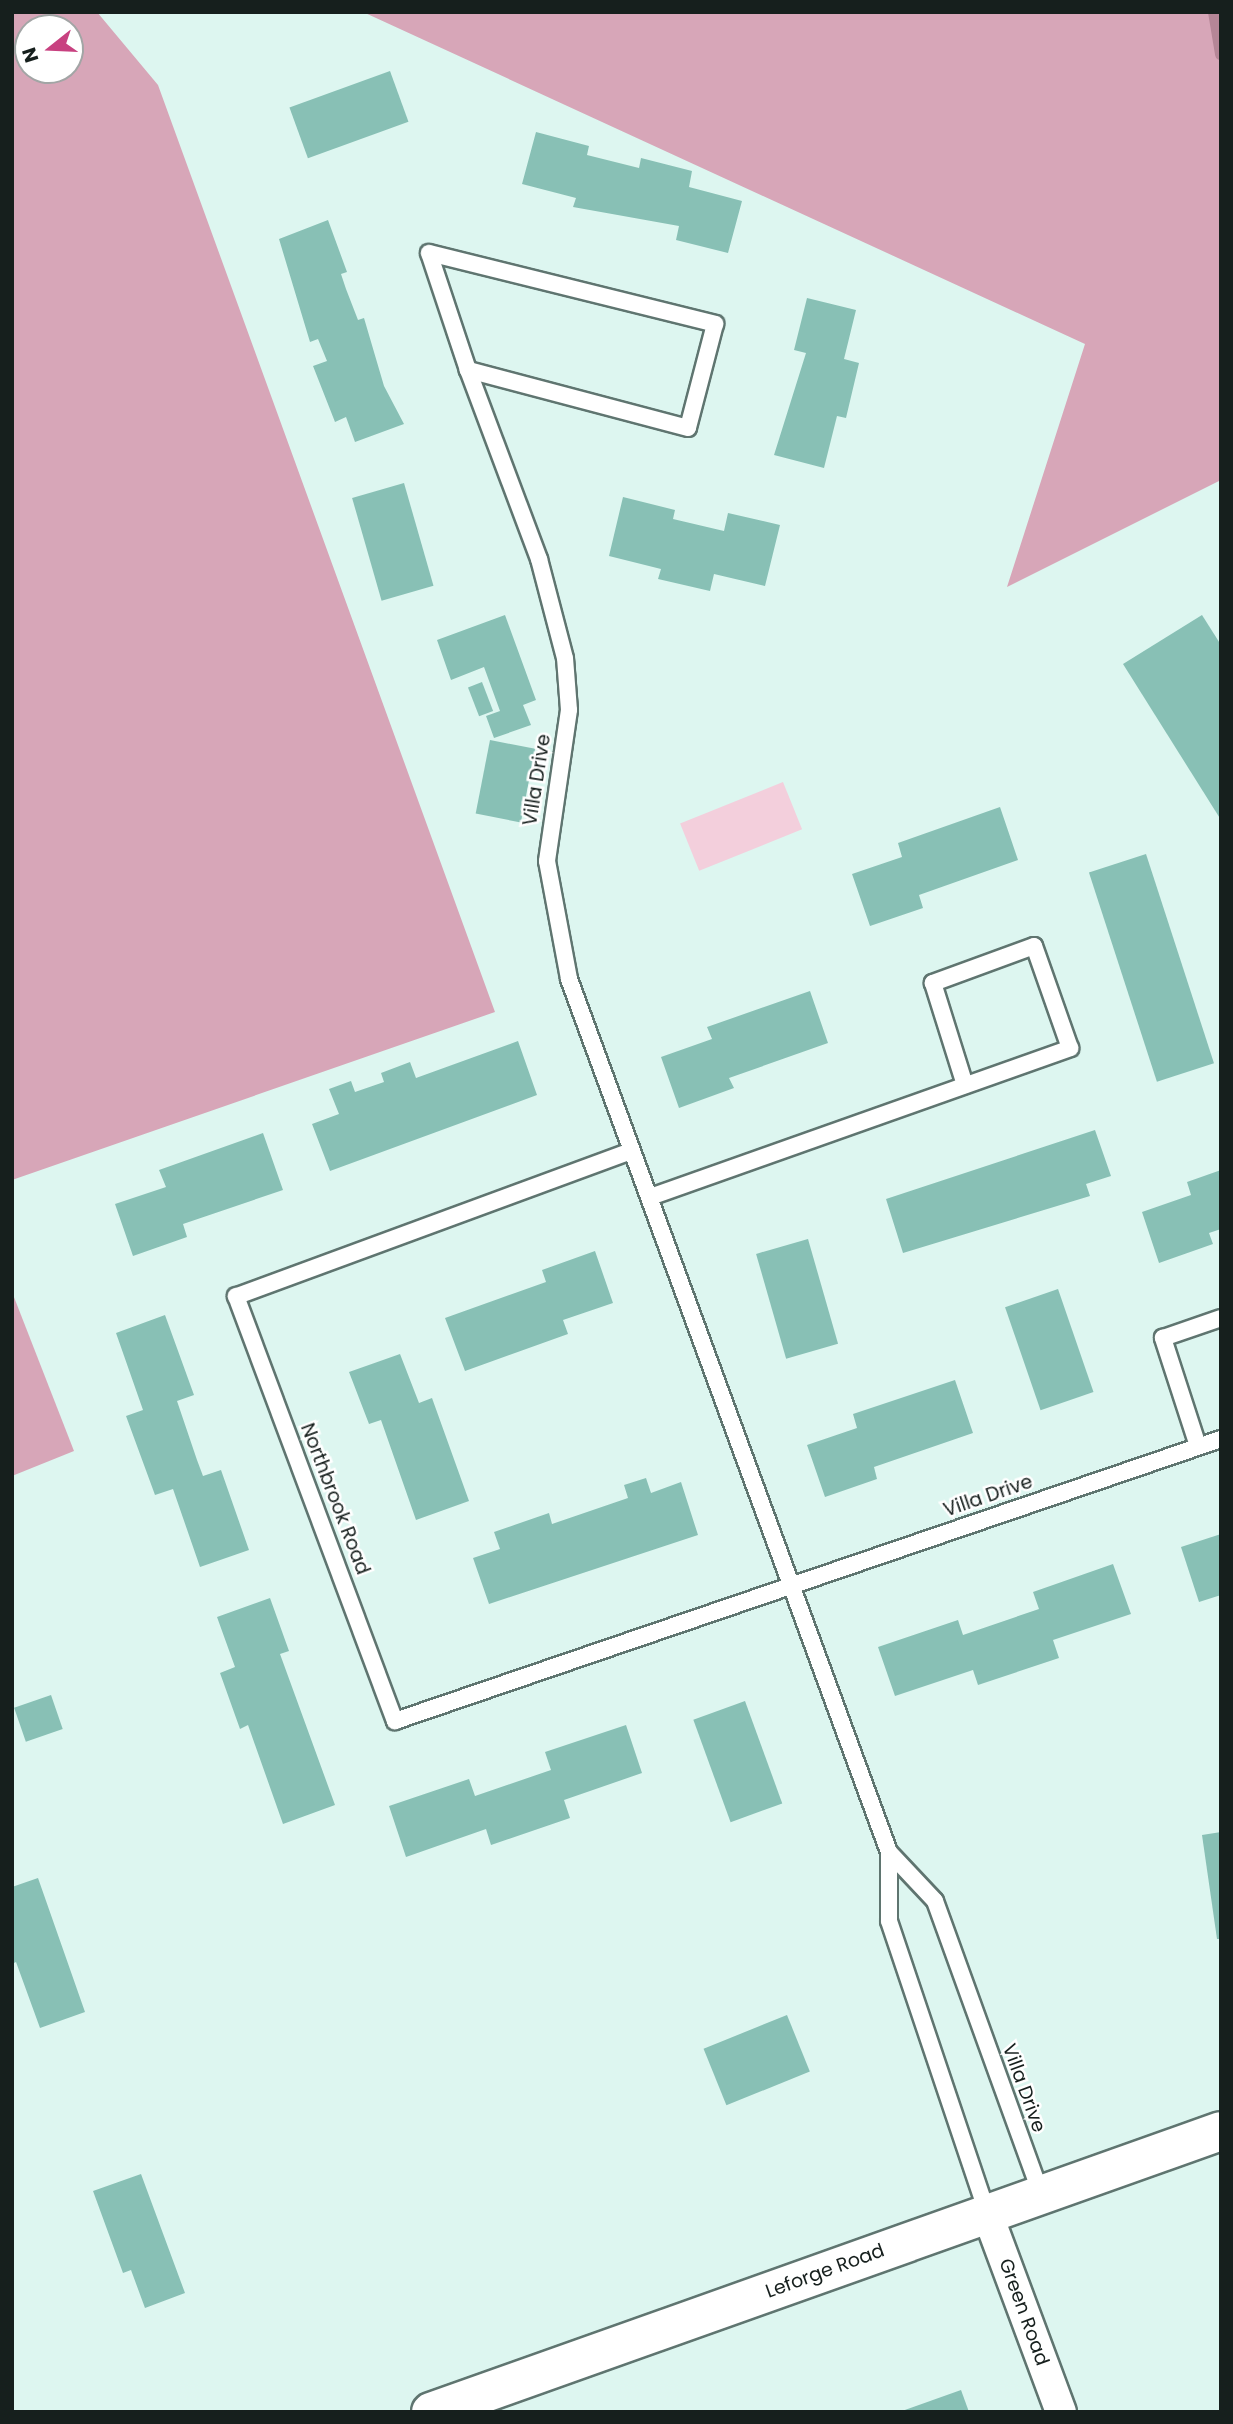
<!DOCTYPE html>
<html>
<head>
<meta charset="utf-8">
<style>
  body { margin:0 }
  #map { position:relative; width:1233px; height:2424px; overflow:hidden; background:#ddf6f0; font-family:Poppins,sans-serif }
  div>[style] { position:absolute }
  .green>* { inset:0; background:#f3cfdc; transform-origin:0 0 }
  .forest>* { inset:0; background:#d7a6b8 }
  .stream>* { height:12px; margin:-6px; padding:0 6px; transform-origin:6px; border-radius:6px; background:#b58697 }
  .building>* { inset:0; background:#88c0b5; transform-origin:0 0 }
  .roads { filter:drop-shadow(2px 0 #5f7570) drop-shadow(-2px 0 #5f7570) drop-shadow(0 2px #5f7570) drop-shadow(0 -2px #5f7570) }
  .lane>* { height:16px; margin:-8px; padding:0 8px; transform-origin:8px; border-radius:8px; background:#fff }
  .street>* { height:30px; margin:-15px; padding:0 15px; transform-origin:15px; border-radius:15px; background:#fff }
  .secondary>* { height:38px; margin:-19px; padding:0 19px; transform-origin:19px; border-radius:19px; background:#fff }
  span { translate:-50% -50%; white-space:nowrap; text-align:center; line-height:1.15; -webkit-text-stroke:5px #fff; paint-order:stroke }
  .street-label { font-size:19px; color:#161f1d }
  .frame { position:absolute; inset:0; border:14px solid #161f1d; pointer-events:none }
  .north { position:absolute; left:14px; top:14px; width:70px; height:70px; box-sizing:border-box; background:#fff; border:2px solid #a2a5a5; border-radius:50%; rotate:252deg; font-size:19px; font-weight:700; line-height:28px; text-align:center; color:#161f1d }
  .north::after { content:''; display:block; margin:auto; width:24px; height:32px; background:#c84180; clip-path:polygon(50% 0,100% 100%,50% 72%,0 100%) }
</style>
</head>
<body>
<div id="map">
  <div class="green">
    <i style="left:783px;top:782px;width:51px;height:111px;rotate:68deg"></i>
  </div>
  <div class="forest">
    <i style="clip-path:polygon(evenodd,12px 12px,97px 12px,158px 85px,495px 1012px,12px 1180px,12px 12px,28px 28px,70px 28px,70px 70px,28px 70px,28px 28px)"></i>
    <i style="clip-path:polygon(363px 12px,1221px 12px,1221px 480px,1007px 587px,1085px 344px)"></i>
    <i style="clip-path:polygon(12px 1292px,74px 1451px,12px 1476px)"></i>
  </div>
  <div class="stream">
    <i style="left:1214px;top:12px;width:43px;rotate:80.5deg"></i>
  </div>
  <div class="building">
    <i style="left:390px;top:71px;width:54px;height:107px;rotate:70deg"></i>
    <i style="clip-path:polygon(536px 132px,589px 146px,587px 155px,639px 168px,641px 158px,692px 171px,689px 187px,742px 201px,728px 253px,676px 240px,679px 226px,573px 207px,576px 198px,522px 184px)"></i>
    <i style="clip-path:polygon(328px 220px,347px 272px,341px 274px,346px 289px,358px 320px,364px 318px,384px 386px,404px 424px,355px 442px,346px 417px,335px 422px,313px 366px,327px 361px,318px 339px,310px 342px,279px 239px)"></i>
    <i style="clip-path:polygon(807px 298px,856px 310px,844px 359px,859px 363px,846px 418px,837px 416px,824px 468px,774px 455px,806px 353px,794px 350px)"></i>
    <i style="left:404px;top:483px;width:107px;height:54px;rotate:74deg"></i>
    <i style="clip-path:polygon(623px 497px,675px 510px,673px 519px,724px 531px,728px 513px,780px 525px,765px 586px,714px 574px,710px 591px,658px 579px,661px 569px,609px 556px)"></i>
    <i style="clip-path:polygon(505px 615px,536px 700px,523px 705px,531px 725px,494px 738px,486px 716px,500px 711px,484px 667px,451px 680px,437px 640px)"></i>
    <i style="clip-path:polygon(1202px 615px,1221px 645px,1221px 820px,1123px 664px)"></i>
    <i style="left:482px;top:682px;width:31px;height:15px;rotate:69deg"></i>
    <i style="left:490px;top:740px;width:46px;height:75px;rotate:11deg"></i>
    <i style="clip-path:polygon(1000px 807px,1018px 860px,919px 895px,923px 908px,870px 926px,852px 874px,902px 857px,898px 843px)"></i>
    <i style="left:1146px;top:854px;width:220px;height:60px;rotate:72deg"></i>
    <i style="clip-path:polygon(810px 991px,828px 1043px,729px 1078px,734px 1088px,679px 1108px,661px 1057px,712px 1039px,707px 1027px)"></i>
    <i style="clip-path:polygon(518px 1041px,537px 1095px,330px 1171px,312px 1124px,339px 1114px,329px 1089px,351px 1081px,355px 1092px,384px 1082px,381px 1073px,410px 1062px,416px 1078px)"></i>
    <i style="clip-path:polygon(1095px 1130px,1111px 1176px,1086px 1184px,1090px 1196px,903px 1253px,886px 1199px)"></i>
    <i style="clip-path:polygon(263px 1133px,283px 1190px,183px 1224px,187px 1237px,133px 1256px,115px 1204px,166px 1187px,159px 1170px)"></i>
    <i style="clip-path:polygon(1221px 1170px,1221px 1229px,1209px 1233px,1213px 1244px,1159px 1263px,1142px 1212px,1191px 1195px,1187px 1182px)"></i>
    <i style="left:808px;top:1239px;width:109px;height:54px;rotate:74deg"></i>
    <i style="clip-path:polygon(595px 1251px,613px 1303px,563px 1320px,568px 1334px,465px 1371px,445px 1318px,546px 1282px,542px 1270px)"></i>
    <i style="left:1058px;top:1289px;width:109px;height:56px;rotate:71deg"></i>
    <i style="clip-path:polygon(165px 1315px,194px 1395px,177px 1401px,197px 1460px,203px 1476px,221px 1470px,249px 1550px,200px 1567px,173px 1489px,155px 1495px,126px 1416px,143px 1410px,116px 1333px)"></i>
    <i style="clip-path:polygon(400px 1354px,419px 1403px,432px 1398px,469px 1501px,416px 1520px,381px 1420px,369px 1424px,349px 1372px)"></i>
    <i style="clip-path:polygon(955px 1380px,973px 1433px,874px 1467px,877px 1479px,825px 1497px,807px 1445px,857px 1428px,853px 1414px)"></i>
    <i style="clip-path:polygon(646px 1478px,651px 1493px,681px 1482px,698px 1535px,489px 1604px,473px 1558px,500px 1549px,494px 1532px,549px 1513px,552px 1524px,628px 1498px,624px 1485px)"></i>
    <i style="clip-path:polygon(1221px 1534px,1221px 1595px,1199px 1602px,1181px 1547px)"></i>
    <i style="clip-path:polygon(1113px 1564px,1131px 1614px,1053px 1640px,1059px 1658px,978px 1685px,973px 1670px,895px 1696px,878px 1647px,958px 1620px,963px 1635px,1039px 1609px,1033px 1592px)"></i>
    <i style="clip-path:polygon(270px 1598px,289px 1651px,280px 1654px,335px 1805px,283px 1824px,248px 1725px,240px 1729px,220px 1673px,235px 1667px,217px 1617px)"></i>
    <i style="left:51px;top:1695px;width:36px;height:39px;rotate:71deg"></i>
    <i style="left:745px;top:1701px;width:109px;height:55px;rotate:70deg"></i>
    <i style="clip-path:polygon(626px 1725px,642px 1773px,564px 1800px,570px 1818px,491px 1845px,486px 1829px,406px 1857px,389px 1806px,469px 1779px,475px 1796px,551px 1770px,545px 1752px)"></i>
    <i style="clip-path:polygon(1221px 1832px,1221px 1939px,1217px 1939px,1202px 1835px)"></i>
    <i style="clip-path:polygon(38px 1878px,85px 2012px,40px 2028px,16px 1962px,12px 1964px,12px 1887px)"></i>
    <i style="left:787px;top:2015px;width:61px;height:90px;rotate:68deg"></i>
    <i style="clip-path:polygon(141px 2174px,185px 2293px,145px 2308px,131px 2270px,123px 2273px,93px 2191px)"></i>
    <i style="clip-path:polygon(961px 2390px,969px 2412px,902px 2412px,902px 2411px)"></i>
  </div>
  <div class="roads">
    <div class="lane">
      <i style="left:429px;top:253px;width:295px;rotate:13.9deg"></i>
      <i style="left:715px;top:324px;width:107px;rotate:104.6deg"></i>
      <i style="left:688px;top:428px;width:228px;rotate:-165.2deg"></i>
      <i style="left:468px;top:370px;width:123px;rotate:-108.4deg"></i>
      <i style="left:468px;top:370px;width:202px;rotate:69.4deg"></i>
      <i style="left:539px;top:559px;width:102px;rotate:75.3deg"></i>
      <i style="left:565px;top:658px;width:52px;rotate:85.6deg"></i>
      <i style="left:569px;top:710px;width:153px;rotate:98.3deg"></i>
      <i style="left:547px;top:861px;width:120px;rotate:79.4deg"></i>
      <i style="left:569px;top:979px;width:930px;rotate:69.87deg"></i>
      <i style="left:889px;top:1852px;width:69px;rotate:90deg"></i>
      <i style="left:889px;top:1921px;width:308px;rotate:71.4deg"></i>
      <i style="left:631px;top:1151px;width:421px;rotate:159.8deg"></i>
      <i style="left:236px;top:1296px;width:454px;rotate:69.5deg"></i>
      <i style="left:395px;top:1721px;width:873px;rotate:-18.85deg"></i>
      <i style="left:650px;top:1197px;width:446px;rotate:-19.5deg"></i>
      <i style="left:1070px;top:1048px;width:108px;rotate:-109.4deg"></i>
      <i style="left:1034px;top:946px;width:108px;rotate:159.9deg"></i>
      <i style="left:933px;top:983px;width:107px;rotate:72.6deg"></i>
      <i style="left:1198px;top:1446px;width:114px;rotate:-108deg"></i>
      <i style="left:1163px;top:1338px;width:61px;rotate:-19deg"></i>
      <i style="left:889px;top:1852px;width:67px;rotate:46.8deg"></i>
      <i style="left:935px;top:1901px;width:312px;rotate:70.1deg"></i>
    </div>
    <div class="street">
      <i style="left:987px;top:2213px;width:212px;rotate:69.6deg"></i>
    </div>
    <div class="secondary">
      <i style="left:431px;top:2412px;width:838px;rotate:-19.58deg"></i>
    </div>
  </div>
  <div class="street-label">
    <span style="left:537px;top:780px;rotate:-81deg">Villa Drive</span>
    <span style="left:988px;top:1496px;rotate:-19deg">Villa Drive</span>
    <span style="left:335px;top:1499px;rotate:69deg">Northbrook Road</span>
    <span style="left:1024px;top:2088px;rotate:70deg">Villa Drive</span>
    <span style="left:825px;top:2271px;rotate:-20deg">Leforge Road</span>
    <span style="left:1024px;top:2312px;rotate:70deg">Green Road</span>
  </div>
  <div class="frame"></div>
  <div class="north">N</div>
</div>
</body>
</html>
